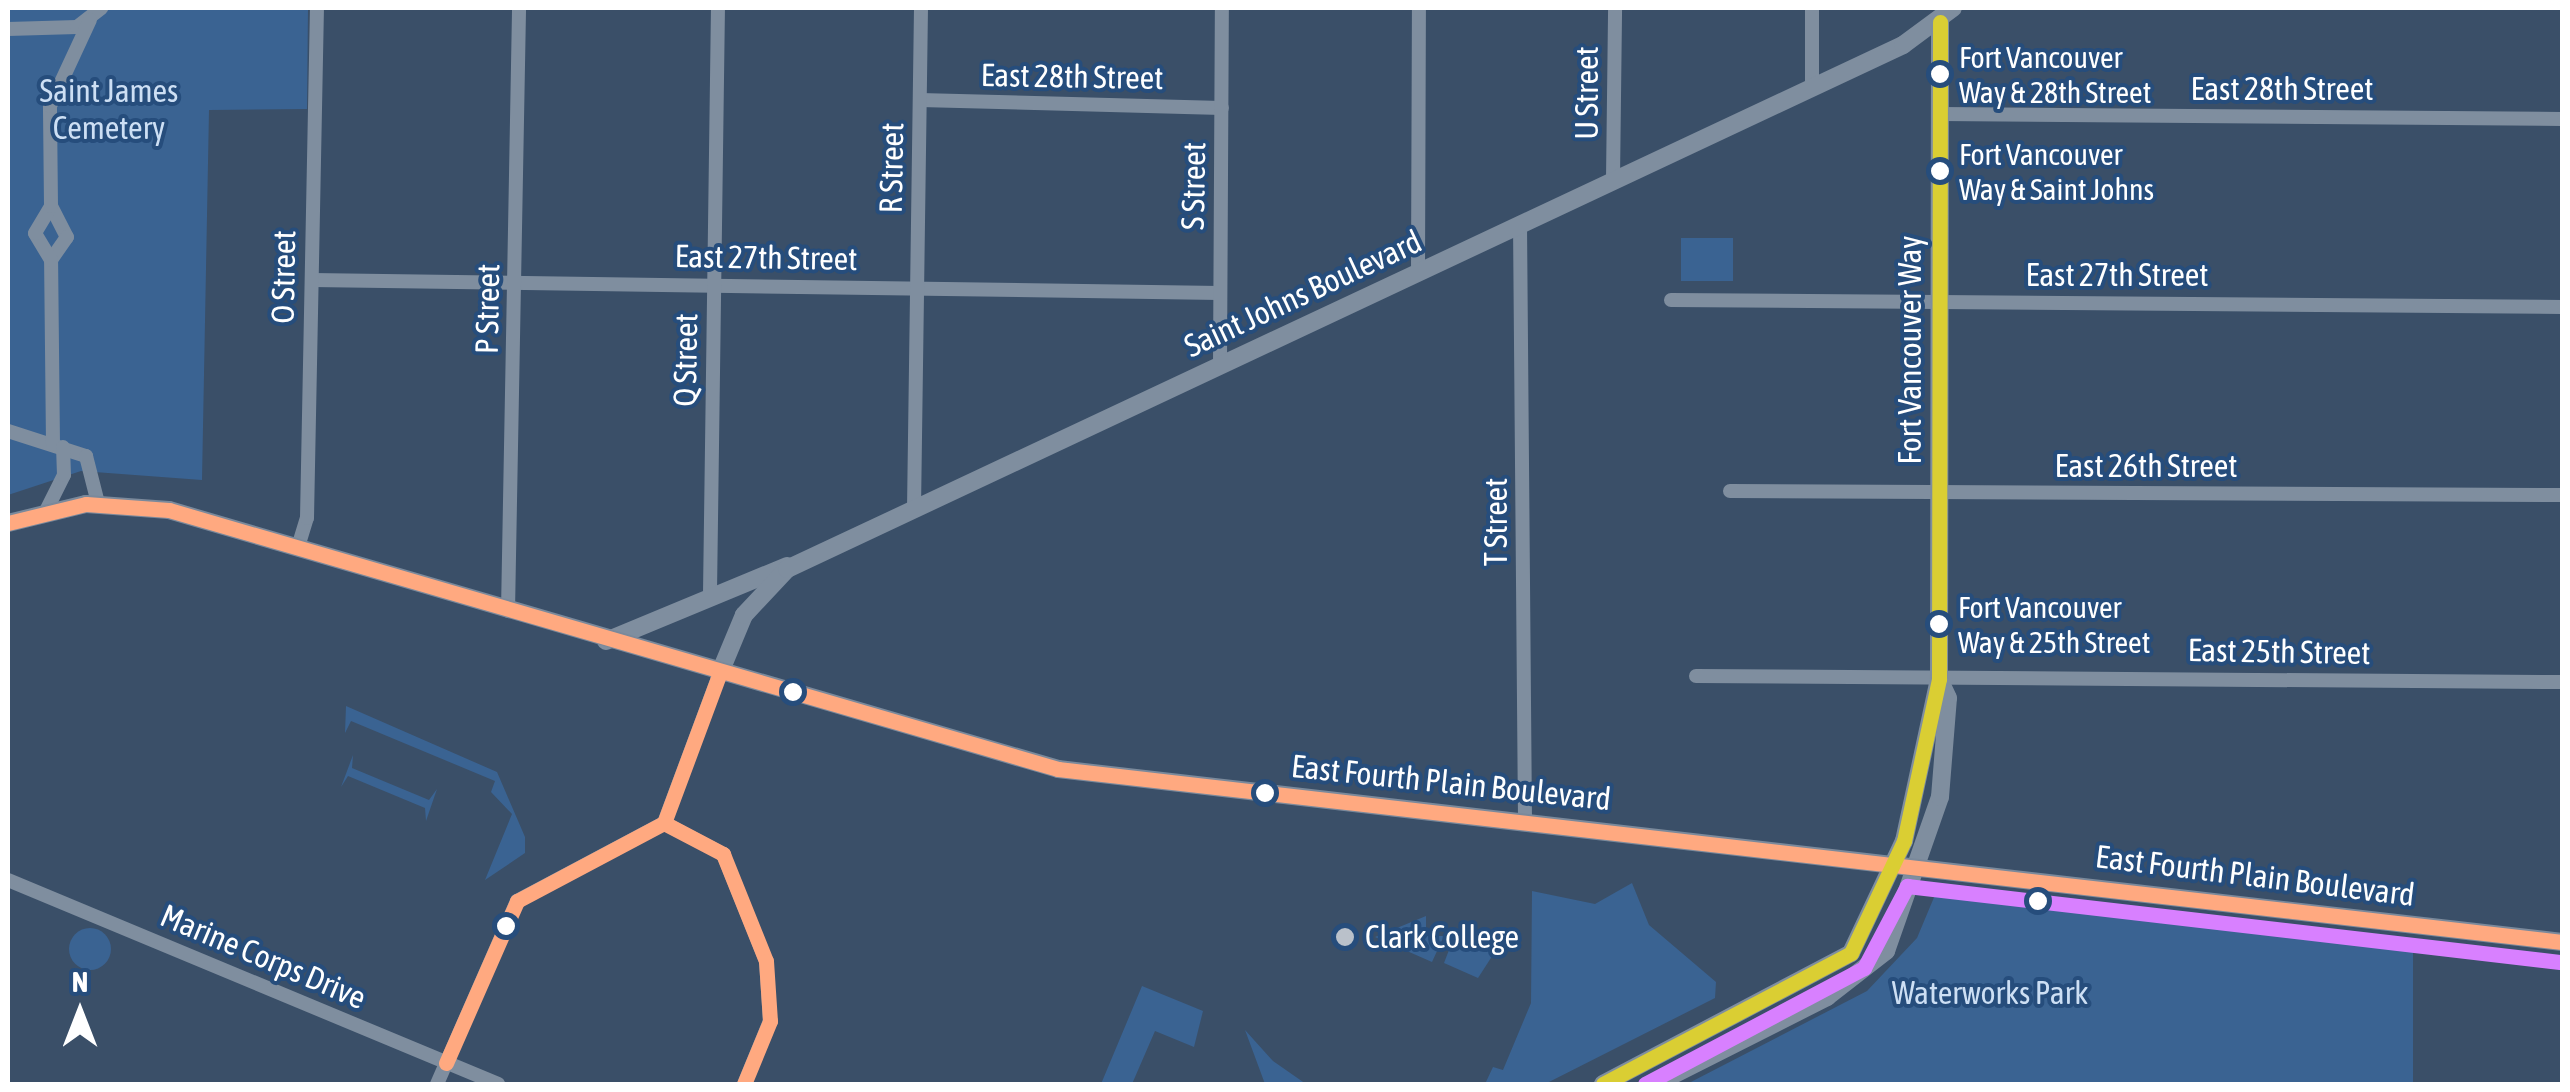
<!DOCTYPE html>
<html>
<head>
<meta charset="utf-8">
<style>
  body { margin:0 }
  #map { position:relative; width:2570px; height:1092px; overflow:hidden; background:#3a4f68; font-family:"Asap Condensed",sans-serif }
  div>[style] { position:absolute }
  .green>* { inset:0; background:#3a6392; transform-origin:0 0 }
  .round { border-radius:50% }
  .minor>* { height:14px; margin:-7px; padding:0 7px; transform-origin:7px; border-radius:7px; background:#7f8e9f }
  .tertiary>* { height:18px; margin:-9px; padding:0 9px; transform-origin:9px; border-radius:9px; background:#7f8e9f }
  .secondary>* { height:18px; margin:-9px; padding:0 9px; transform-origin:9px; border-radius:9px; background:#7a899b }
  .bus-1>* { height:15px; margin:-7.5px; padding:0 7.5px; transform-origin:7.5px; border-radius:7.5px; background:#ffa980 }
  .bus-2>* { height:15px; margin:-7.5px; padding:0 7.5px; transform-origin:7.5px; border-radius:7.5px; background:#dace33 }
  .bus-3>* { height:15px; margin:-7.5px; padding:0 7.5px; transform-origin:7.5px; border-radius:7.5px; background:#d880ff }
  .dots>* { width:28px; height:28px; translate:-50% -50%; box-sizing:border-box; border:5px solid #264d7c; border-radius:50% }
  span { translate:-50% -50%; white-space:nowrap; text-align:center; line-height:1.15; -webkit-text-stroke:8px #264d7c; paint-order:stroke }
  .bus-label { font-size:30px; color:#fff }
  .left { translate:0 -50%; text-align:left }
  .street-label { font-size:32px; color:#fff }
  .park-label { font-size:32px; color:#cddff4 }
  .poi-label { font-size:32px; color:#fff }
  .frame { position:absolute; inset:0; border:10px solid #fff; pointer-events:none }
  .north { position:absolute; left:30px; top:962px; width:100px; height:100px; -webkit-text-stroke:8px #264d7c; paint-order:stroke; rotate:0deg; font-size:28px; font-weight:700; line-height:40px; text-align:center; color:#fff }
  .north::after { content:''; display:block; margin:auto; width:35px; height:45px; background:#fff; clip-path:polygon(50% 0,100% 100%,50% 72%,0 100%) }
</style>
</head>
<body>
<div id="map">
  <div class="green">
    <i style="clip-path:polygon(8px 8px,308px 8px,307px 109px,209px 110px,202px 480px,81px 471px,8px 495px)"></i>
    <i style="left:1681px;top:238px;width:52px;height:43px"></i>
    <i style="clip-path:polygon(346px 706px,497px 772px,525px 837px,525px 853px,485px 880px,512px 814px,491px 792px,495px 781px,351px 721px,345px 733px)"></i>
    <i style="clip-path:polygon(353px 755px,352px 768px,429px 800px,437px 789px,426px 821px,425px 808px,348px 776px,341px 787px)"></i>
    <i style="clip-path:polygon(1632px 883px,1649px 925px,1716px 982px,1715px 998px,1545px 1084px,1485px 1084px,1493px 1067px,1503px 1070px,1531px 1003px,1532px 891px,1595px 904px)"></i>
    <i style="clip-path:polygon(1935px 895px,2413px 948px,2413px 1084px,1687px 1084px,1867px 991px,1917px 938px)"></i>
    <i style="clip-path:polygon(1426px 916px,1426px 936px,1444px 936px,1432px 962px,1375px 937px)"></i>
    <i class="round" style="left:69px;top:928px;width:42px;height:42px"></i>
    <i style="clip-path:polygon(1454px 937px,1498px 947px,1478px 978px,1444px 963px)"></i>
    <i style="clip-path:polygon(1142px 986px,1203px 1011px,1194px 1047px,1155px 1031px,1132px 1084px,1101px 1084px)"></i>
    <i style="clip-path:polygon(1245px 1030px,1273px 1061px,1306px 1084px,1265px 1084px)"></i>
  </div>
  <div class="minor">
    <i style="left:8px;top:29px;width:69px;rotate:-1.7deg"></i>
    <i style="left:77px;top:27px;width:31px;rotate:-38deg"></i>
    <i style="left:1812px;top:87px;width:79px;rotate:-90deg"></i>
    <i style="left:920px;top:100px;width:302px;rotate:1.5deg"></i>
    <i style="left:1940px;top:114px;width:622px;rotate:0.46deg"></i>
    <i style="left:1613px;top:179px;width:171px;rotate:-89.3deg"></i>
    <i style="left:51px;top:206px;width:35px;rotate:63deg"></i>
    <i style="left:67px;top:237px;width:28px;rotate:125deg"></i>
    <i style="left:1520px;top:224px;width:596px;rotate:89.52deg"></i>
    <i style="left:1418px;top:273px;width:265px;rotate:-89.8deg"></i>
    <i style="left:312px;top:280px;width:908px;rotate:0.82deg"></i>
    <i style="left:1671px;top:300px;width:891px;rotate:0.45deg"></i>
    <i style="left:1220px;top:366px;width:358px;rotate:-89.7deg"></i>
    <i style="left:8px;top:431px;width:82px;rotate:17.8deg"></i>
    <i style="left:86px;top:456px;width:49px;rotate:75.7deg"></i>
    <i style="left:53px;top:444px;width:184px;rotate:-90.6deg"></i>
    <i style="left:51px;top:260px;width:31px;rotate:-121deg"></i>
    <i style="left:35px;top:233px;width:31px;rotate:-59deg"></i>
    <i style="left:51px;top:206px;width:100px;rotate:-90.6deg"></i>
    <i style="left:50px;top:106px;width:95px;rotate:-65.1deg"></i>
    <i style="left:1730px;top:491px;width:832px;rotate:0.28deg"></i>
    <i style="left:914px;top:509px;width:501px;rotate:-89.2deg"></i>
    <i style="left:46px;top:511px;width:40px;rotate:-63.4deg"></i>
    <i style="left:64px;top:475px;width:28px;rotate:-92deg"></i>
    <i style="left:298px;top:547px;width:30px;rotate:-73deg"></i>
    <i style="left:307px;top:518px;width:510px;rotate:-88.88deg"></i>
    <i style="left:710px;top:593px;width:585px;rotate:-89.22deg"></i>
    <i style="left:508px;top:611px;width:603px;rotate:-88.95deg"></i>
    <i style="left:1696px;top:676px;width:866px;rotate:0.4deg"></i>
    <i style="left:664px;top:823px;width:67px;rotate:27.7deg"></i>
    <i style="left:723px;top:854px;width:115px;rotate:68.1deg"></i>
    <i style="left:766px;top:961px;width:60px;rotate:86.2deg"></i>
    <i style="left:770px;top:1021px;width:68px;rotate:112.4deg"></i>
    <i style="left:8px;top:880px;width:531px;rotate:22.6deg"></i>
    <i style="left:437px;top:1084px;width:200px;rotate:-66.4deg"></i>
    <i style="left:517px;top:901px;width:166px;rotate:-28deg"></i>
    <i style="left:664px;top:823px;width:158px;rotate:-69.6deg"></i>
  </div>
  <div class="tertiary">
    <i style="left:606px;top:641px;width:196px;rotate:-22.5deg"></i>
    <i style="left:719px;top:675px;width:65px;rotate:-67.4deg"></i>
    <i style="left:744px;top:615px;width:63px;rotate:-46.9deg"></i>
    <i style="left:787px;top:569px;width:1233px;rotate:-25.15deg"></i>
    <i style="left:1903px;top:45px;width:62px;rotate:-36.5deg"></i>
    <i style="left:1603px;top:1084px;width:280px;rotate:-27.8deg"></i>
    <i style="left:1851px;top:953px;width:124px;rotate:-64.7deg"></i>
    <i style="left:1904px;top:841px;width:166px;rotate:-77.8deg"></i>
    <i style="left:1939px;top:679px;width:657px;rotate:-89.91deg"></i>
    <i style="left:1655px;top:1084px;width:193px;rotate:-26.8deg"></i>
    <i style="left:1827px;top:997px;width:75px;rotate:-37.9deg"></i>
    <i style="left:1886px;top:951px;width:163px;rotate:-70.7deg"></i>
    <i style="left:1940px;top:797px;width:99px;rotate:-85.4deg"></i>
    <i style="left:1948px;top:698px;width:21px;rotate:-115deg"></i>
  </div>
  <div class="secondary">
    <i style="left:8px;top:523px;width:80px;rotate:-13.7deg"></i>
    <i style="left:86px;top:504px;width:83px;rotate:4.1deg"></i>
    <i style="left:169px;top:510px;width:926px;rotate:16.24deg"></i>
    <i style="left:1058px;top:769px;width:1514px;rotate:6.56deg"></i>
  </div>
  <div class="bus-1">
    <i style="left:8px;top:523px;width:80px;rotate:-13.7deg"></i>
    <i style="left:86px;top:504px;width:83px;rotate:4.1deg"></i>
    <i style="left:169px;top:510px;width:926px;rotate:16.24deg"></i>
    <i style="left:1058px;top:769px;width:1514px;rotate:6.56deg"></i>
    <i style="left:664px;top:823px;width:67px;rotate:27.7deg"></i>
    <i style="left:723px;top:854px;width:115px;rotate:68.1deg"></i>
    <i style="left:766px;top:961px;width:60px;rotate:86.2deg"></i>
    <i style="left:770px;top:1021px;width:68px;rotate:112.4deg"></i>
    <i style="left:446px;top:1063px;width:177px;rotate:-66.3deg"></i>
    <i style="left:517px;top:901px;width:166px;rotate:-28deg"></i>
    <i style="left:664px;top:823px;width:158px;rotate:-69.6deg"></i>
  </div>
  <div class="bus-2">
    <i style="left:1603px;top:1084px;width:280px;rotate:-27.8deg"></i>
    <i style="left:1851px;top:953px;width:124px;rotate:-64.7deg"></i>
    <i style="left:1904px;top:841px;width:166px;rotate:-77.8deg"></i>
    <i style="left:1939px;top:679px;width:657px;rotate:-89.91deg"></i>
  </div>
  <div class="bus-3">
    <i style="left:1645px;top:1084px;width:248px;rotate:-27.9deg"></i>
    <i style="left:1864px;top:968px;width:93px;rotate:-62.3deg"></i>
    <i style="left:1907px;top:886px;width:657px;rotate:6.64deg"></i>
  </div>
  <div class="dots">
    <i style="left:1940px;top:74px;background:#fff"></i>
    <i style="left:1940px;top:171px;background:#fff"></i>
    <i style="left:1939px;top:624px;background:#fff"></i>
    <i style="left:793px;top:692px;background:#fff"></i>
    <i style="left:1265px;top:793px;background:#fff"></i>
    <i style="left:2038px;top:901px;background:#fff"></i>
    <i style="left:506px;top:926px;background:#fff"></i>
    <i style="left:1345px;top:937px;background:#bac1ca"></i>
  </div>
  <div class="bus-label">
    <span class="left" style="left:1959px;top:74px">Fort Vancouver<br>Way &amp; 28th Street</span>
    <span class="left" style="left:1959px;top:171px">Fort Vancouver<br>Way &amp; Saint Johns</span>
    <span class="left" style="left:1958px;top:624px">Fort Vancouver<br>Way &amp; 25th Street</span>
  </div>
  <div class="street-label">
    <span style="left:1072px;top:77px;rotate:1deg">East 28th Street</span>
    <span style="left:2282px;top:89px">East 28th Street</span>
    <span style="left:1587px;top:93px;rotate:-90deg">U Street</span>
    <span style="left:892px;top:168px;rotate:-89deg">R Street</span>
    <span style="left:1194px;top:186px;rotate:-89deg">S Street</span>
    <span style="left:766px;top:258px;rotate:1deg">East 27th Street</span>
    <span style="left:2117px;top:275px">East 27th Street</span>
    <span style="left:284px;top:277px;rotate:-89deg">O Street</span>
    <span style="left:1303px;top:294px;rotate:-25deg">Saint Johns Boulevard</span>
    <span style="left:488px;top:309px;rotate:-89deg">P Street</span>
    <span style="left:1910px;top:350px;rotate:-90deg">Fort Vancouver Way</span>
    <span style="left:686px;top:360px;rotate:-89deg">Q Street</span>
    <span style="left:2146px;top:466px">East 26th Street</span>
    <span style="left:1496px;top:522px;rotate:-90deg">T Street</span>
    <span style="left:2279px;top:652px;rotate:1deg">East 25th Street</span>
    <span style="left:1451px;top:783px;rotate:6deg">East Fourth Plain Boulevard</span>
    <span style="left:2255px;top:876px;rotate:7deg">East Fourth Plain Boulevard</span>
    <span style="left:263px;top:957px;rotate:23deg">Marine Corps Drive</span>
  </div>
  <div class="park-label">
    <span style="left:109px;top:110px">Saint James<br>Cemetery</span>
    <span style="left:1990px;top:993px">Waterworks Park</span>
  </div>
  <div class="poi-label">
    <span class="left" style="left:1365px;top:937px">Clark College</span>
  </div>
  <div class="frame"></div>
  <div class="north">N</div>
</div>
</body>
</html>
